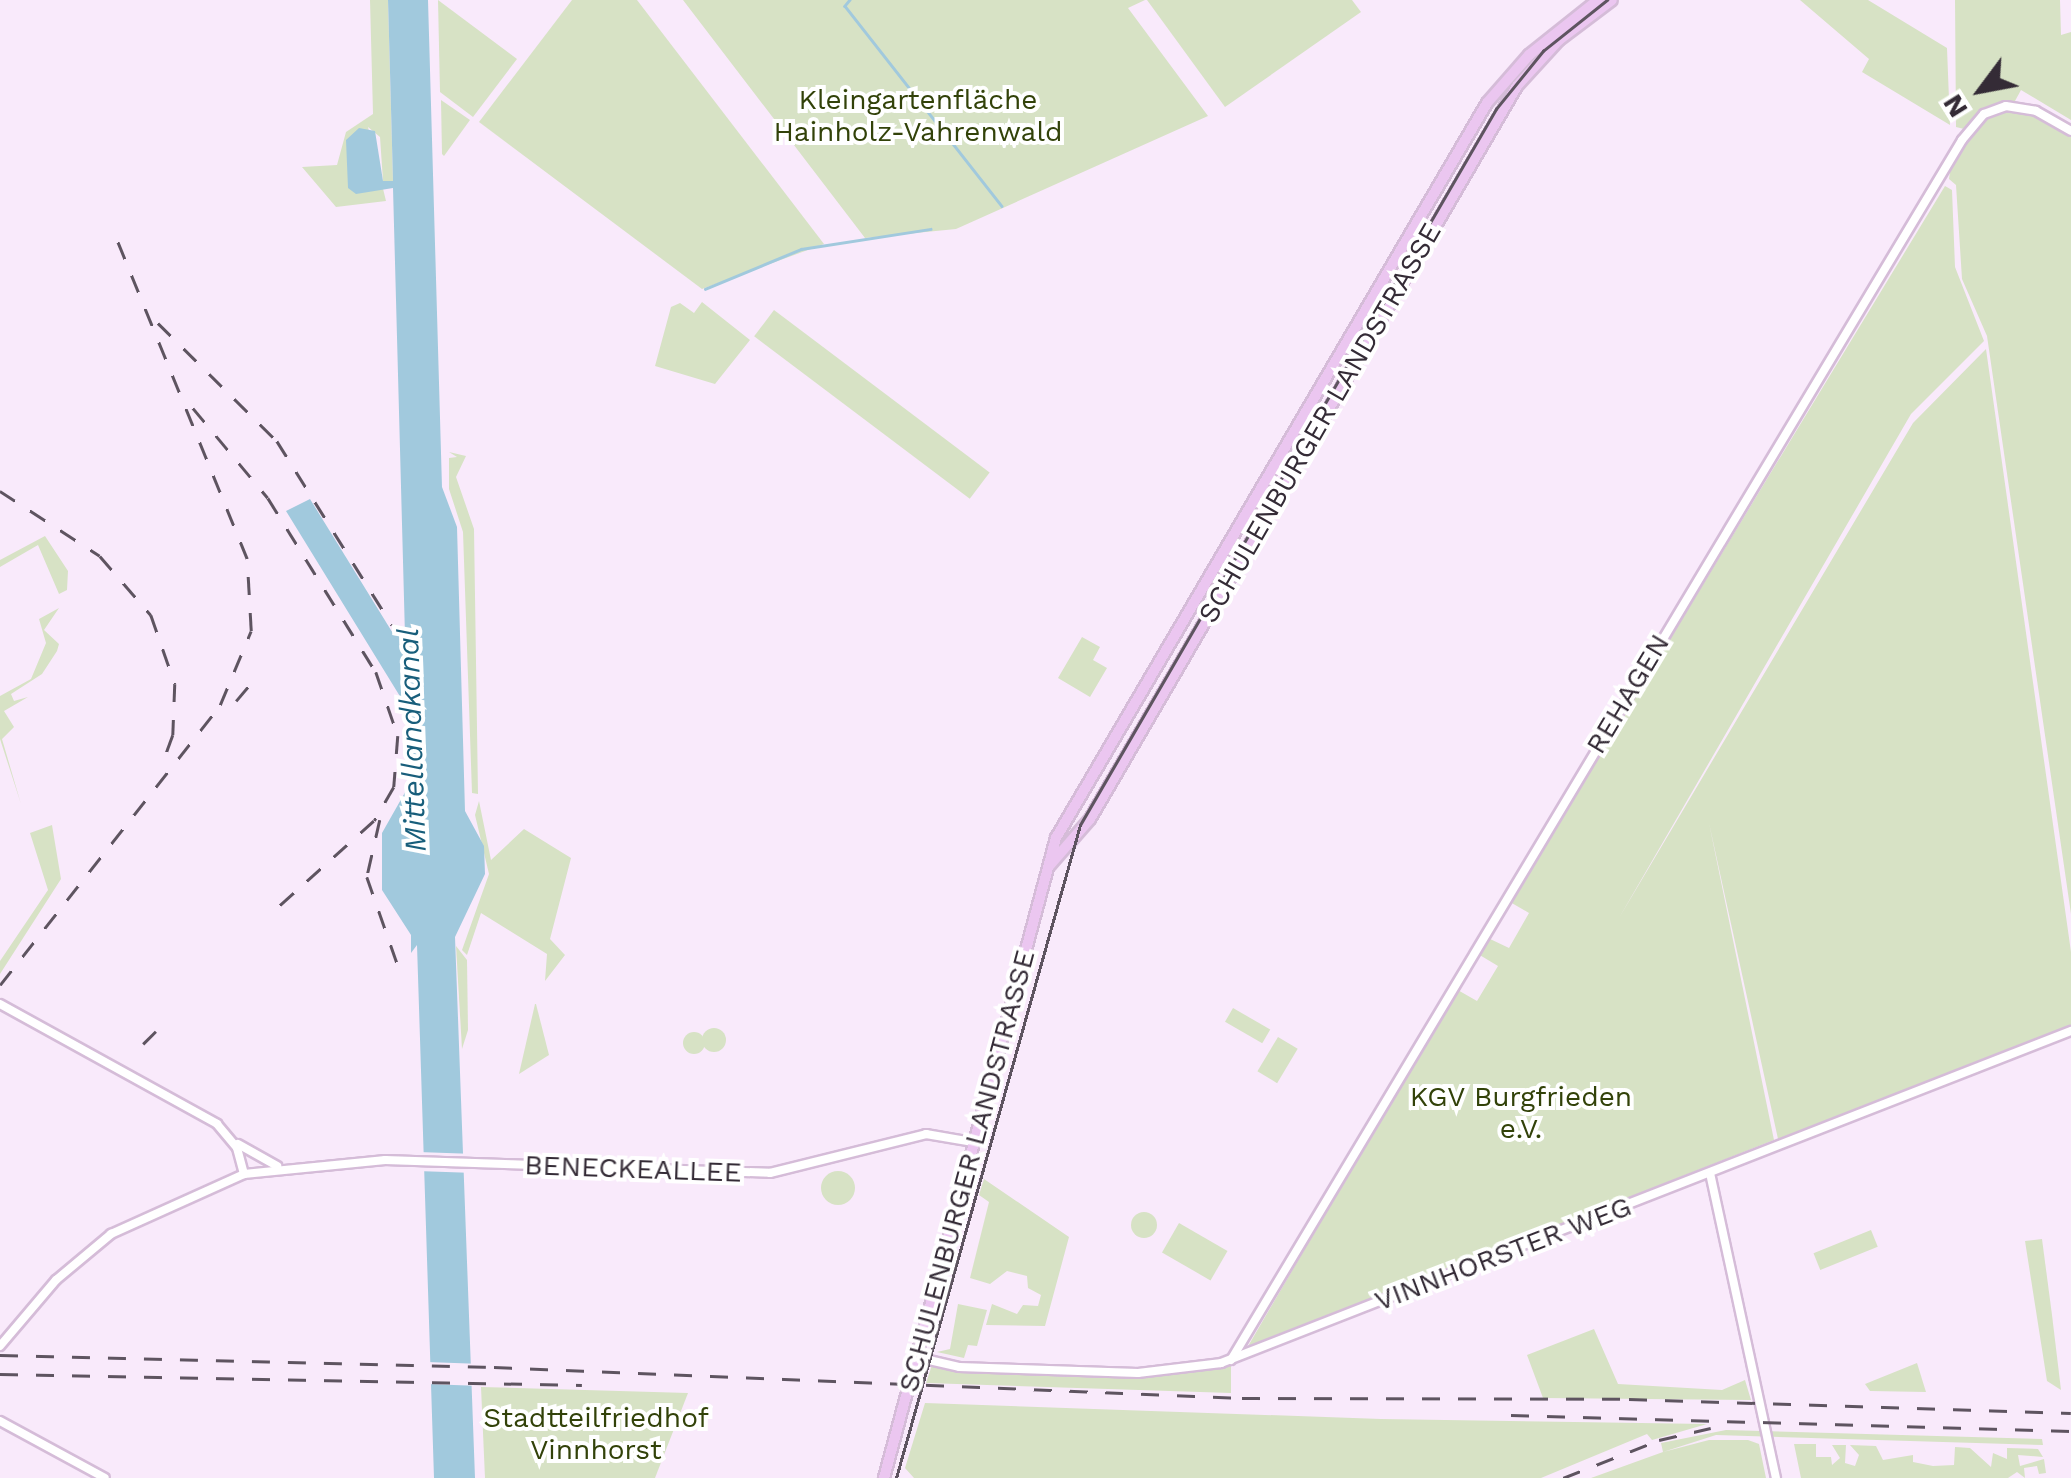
<!DOCTYPE html>
<html>
<head>
<meta charset="utf-8">
<style>
  body { margin:0 }
  #map { position:relative; width:2071px; height:1478px; overflow:hidden; background:#f9eafb; font-family:"Work Sans",sans-serif }
  div>[style] { position:absolute }
  .green>* { inset:0; background:#d7e2c5; transform-origin:0 0 }
  .round { border-radius:50% }
  .water>* { inset:0; background:#a1c9dd }
  .pier>* { inset:0; background:#f9eafb; transform-origin:0 0 }
  .stream>* { height:2.5px; margin:-1.25px; padding:0 1.25px; transform-origin:1.25px; border-radius:1.25px; background:#a1c9dd }
  .roads { filter:drop-shadow(2px 0 #d5bcd8) drop-shadow(-2px 0 #d5bcd8) drop-shadow(0 2px #d5bcd8) drop-shadow(0 -2px #d5bcd8) }
  .minor>* { height:8px; margin:-4px; padding:0 4px; transform-origin:4px; border-radius:4px; background:#fff }
  .major>* { height:10px; margin:-5px; padding:0 5px; transform-origin:5px; border-radius:5px; background:#ebc6f0 }
  .tram>* { height:2.5px; margin:-1.25px; padding:0 1.25px; transform-origin:1.25px; border-radius:1.25px; background:#5e5460 }
  .rail>* { height:2.5px; margin-top:-1.25px; transform-origin:0; background:repeating-linear-gradient(90deg,#5e5460 0 18px,transparent 0 36px) }
  span { translate:-50% -50%; white-space:nowrap; text-align:center; line-height:1.15; -webkit-text-stroke:8px #fff; paint-order:stroke }
  .park-label { font-size:28px; color:#324209 }
  .street-label { font-size:28px; color:#342b36 }
  .water-label { font-size:30px; color:#185e7b; font-style:italic }
  .north { position:absolute; left:1931px; top:40px; width:100px; height:100px; -webkit-text-stroke:8px #fff; paint-order:stroke; rotate:238deg; font-size:28px; font-weight:700; line-height:40px; text-align:center; color:#342b36 }
  .north::after { content:''; display:block; margin:auto; width:35px; height:45px; background:#342b36; clip-path:polygon(50% 0,100% 100%,50% 72%,0 100%) }
</style>
</head>
<body>
<div id="map">
  <div class="green">
    <i style="clip-path:polygon(370px 0,388px 0,393px 181px,383px 181px,380px 137px,368px 127px,386px 201px,336px 207px,302px 167px,337px 165px,346px 132px,373px 114px)"></i>
    <i style="clip-path:polygon(438px 0,517px 59px,473px 117px,440px 92px)"></i>
    <i style="clip-path:polygon(572px 0,637px 0,824px 244px,702px 289px,479px 122px)"></i>
    <i style="clip-path:polygon(683px 0,1145px 0,1128px 8px,1208px 116px,956px 229px,865px 238px)"></i>
    <i style="clip-path:polygon(1147px 0,1352px 0,1361px 12px,1225px 107px)"></i>
    <i style="clip-path:polygon(1800px 0,1868px 0,1947px 48px,1950px 125px,1862px 72px,1869px 59px)"></i>
    <i style="clip-path:polygon(1955px 0,2060px 0,2061px 35px,2071px 32px,2071px 120px,2021px 90px,2015px 101px,1988px 107px,1964px 129px,1956px 127px)"></i>
    <i style="clip-path:polygon(441px 100px,470px 120px,444px 156px,442px 154px)"></i>
    <i style="clip-path:polygon(2023px 106px,2071px 133px,2071px 914px,1987px 336px,1962px 279px,1956px 185px,1949px 179px,1952px 158px,1992px 110px)"></i>
    <i style="clip-path:polygon(1945px 186px,1952px 190px,1955px 267px,1984px 341px,1911px 414px,1619px 918px,1913px 423px,1986px 349px,2071px 952px,2071px 1025px,1778px 1139px,1709px 823px,1774px 1140px,1247px 1348px,1456px 989px,1477px 1001px,1498px 966px,1478px 954px,1488px 938px,1509px 948px,1529px 913px,1510px 902px)"></i>
    <i style="clip-path:polygon(702px 302px,750px 340px,715px 384px,655px 366px,671px 307px,680px 303px,694px 313px)"></i>
    <i style="left:774px;top:310px;width:270px;height:33px;rotate:37deg"></i>
    <i style="clip-path:polygon(449px 452px,466px 456px,456px 477px,474px 529px,478px 794px,472px 793px,463px 532px,449px 489px,449px 458px,457px 457px)"></i>
    <i style="clip-path:polygon(45px 536px,68px 571px,67px 590px,59px 594px,38px 545px,0 567px,0 560px)"></i>
    <i style="clip-path:polygon(59px 608px,44px 630px,59px 644px,57px 651px,42px 674px,11px 694px,14px 701px,28px 697px,4px 711px,14px 727px,2px 739px,21px 804px,0 739px,0 696px,31px 679px,46px 643px,39px 619px)"></i>
    <i style="clip-path:polygon(1082px 637px,1100px 647px,1093px 660px,1107px 668px,1090px 697px,1058px 678px)"></i>
    <i style="clip-path:polygon(479px 801px,491px 860px,524px 829px,571px 858px,550px 939px,565px 955px,545px 981px,547px 954px,481px 913px,467px 955px,462px 950px,489px 874px,475px 815px)"></i>
    <i style="clip-path:polygon(52px 825px,61px 879px,0 974px,0 961px,48px 890px,30px 833px)"></i>
    <i style="clip-path:polygon(456px 946px,467px 960px,468px 1030px,462px 1049px)"></i>
    <i style="clip-path:polygon(536px 1004px,549px 1055px,519px 1074px,535px 1004px)"></i>
    <i style="left:1233px;top:1008px;width:43px;height:16px;rotate:30deg"></i>
    <i class="round" style="left:702px;top:1028px;width:24px;height:24px"></i>
    <i class="round" style="left:683px;top:1032px;width:22px;height:22px"></i>
    <i style="left:1278px;top:1037px;width:23px;height:40px;rotate:31deg"></i>
    <i class="round" style="left:821px;top:1171px;width:34px;height:34px"></i>
    <i style="clip-path:polygon(984px 1179px,1069px 1237px,1045px 1326px,986px 1325px,992px 1304px,1017px 1314px,1023px 1305px,1038px 1306px,1041px 1295px,1028px 1288px,1027px 1276px,1007px 1271px,990px 1284px,970px 1278px,989px 1202px,979px 1195px)"></i>
    <i class="round" style="left:1131px;top:1212px;width:26px;height:26px"></i>
    <i style="left:1179px;top:1223px;width:56px;height:34px;rotate:30deg"></i>
    <i style="left:1871px;top:1230px;width:18px;height:62px;rotate:68deg"></i>
    <i style="clip-path:polygon(2042px 1239px,2052px 1315px,2061px 1390px,2047px 1381px,2025px 1241px)"></i>
    <i style="clip-path:polygon(958px 1304px,987px 1310px,977px 1346px,968px 1345px,964px 1358px,937px 1352px,950px 1349px)"></i>
    <i style="clip-path:polygon(1594px 1329px,1618px 1384px,1722px 1390px,1745px 1380px,1751px 1400px,1543px 1398px,1527px 1355px)"></i>
    <i style="clip-path:polygon(1231px 1360px,1231px 1393px,926px 1383px,933px 1362px,1138px 1373px)"></i>
    <i style="clip-path:polygon(1917px 1363px,1926px 1392px,1870px 1391px,1865px 1384px)"></i>
    <i style="clip-path:polygon(481px 1387px,688px 1393px,655px 1478px,485px 1478px)"></i>
    <i style="clip-path:polygon(925px 1403px,1381px 1419px,1707px 1424px,1652px 1440px,1647px 1434px,1541px 1478px,914px 1478px,905px 1468px)"></i>
    <i style="clip-path:polygon(1726px 1430px,2042px 1439px,2043px 1445px,1716px 1435px,1663px 1452px,1709px 1440px,1748px 1440px,1759px 1444px,1766px 1478px,1591px 1478px,1663px 1452px,1661px 1443px)"></i>
    <i style="clip-path:polygon(1794px 1444px,1816px 1444px,1816px 1457px,1831px 1457px,1832px 1465px,1840px 1458px,1832px 1445px,1846px 1445px,1845px 1463px,1855px 1466px,1859px 1455px,1850px 1445px,1876px 1446px,1883px 1460px,1913px 1455px,1913px 1462px,1933px 1466px,1954px 1465px,1955px 1447px,1970px 1448px,1991px 1467px,1993px 1453px,2007px 1459px,2007px 1448px,2038px 1449px,2043px 1457px,2018px 1455px,2020px 1466px,2044px 1459px,2046px 1473px,2039px 1474px,2037px 1466px,2024px 1468px,2025px 1478px,2017px 1472px,2008px 1478px,1801px 1478px)"></i>
  </div>
  <div class="water">
    <i style="clip-path:polygon(388px 0,428px 0,442px 487px,457px 527px,465px 811px,484px 846px,485px 874px,455px 937px,475px 1478px,434px 1478px,417px 945px,411px 953px,411px 935px,382px 890px,382px 833px,412px 780px,409px 711px,286px 511px,310px 499px,394px 635px,405px 636px,393px 188px,356px 194px,348px 188px,346px 140px,359px 128px,375px 131px,383px 181px,393px 181px)"></i>
  </div>
  <div class="pier">
    <i style="left:418px;top:1152px;width:50px;height:19px;rotate:2deg"></i>
    <i style="left:427px;top:1362px;width:48px;height:22px;rotate:2deg"></i>
  </div>
  <div class="stream">
    <i style="left:850px;top:0;width:8px;rotate:130deg"></i>
    <i style="left:845px;top:6px;width:254px;rotate:51.9deg"></i>
    <i style="left:705px;top:289px;width:104px;rotate:-22.6deg"></i>
    <i style="left:801px;top:249px;width:131px;rotate:-8.8deg"></i>
  </div>
  <div class="roads">
    <div class="minor">
      <i style="left:0;top:1004px;width:248px;rotate:28.9deg"></i>
      <i style="left:217px;top:1124px;width:31px;rotate:50deg"></i>
      <i style="left:237px;top:1148px;width:27px;rotate:75deg"></i>
      <i style="left:238px;top:1144px;width:45px;rotate:29.4deg"></i>
      <i style="left:1710px;top:1173px;width:312px;rotate:77.8deg"></i>
      <i style="left:0;top:1346px;width:87px;rotate:-49.7deg"></i>
      <i style="left:56px;top:1280px;width:72px;rotate:-39.9deg"></i>
      <i style="left:111px;top:1234px;width:146px;rotate:-24.3deg"></i>
      <i style="left:244px;top:1174px;width:142px;rotate:-5.7deg"></i>
      <i style="left:385px;top:1160px;width:385px;rotate:1.9deg"></i>
      <i style="left:770px;top:1173px;width:161px;rotate:-14deg"></i>
      <i style="left:926px;top:1134px;width:48px;rotate:9.7deg"></i>
      <i style="left:916px;top:1357px;width:44px;rotate:13.1deg"></i>
      <i style="left:959px;top:1367px;width:179px;rotate:1.9deg"></i>
      <i style="left:1138px;top:1373px;width:84px;rotate:-6.9deg"></i>
      <i style="left:1221px;top:1363px;width:913px;rotate:-21.34deg"></i>
      <i style="left:1231px;top:1360px;width:1422px;rotate:-59.07deg"></i>
      <i style="left:1962px;top:140px;width:34px;rotate:-50deg"></i>
      <i style="left:1984px;top:114px;width:23px;rotate:-20deg"></i>
      <i style="left:2006px;top:106px;width:30px;rotate:9deg"></i>
      <i style="left:2036px;top:111px;width:40px;rotate:29.7deg"></i>
      <i style="left:0;top:1421px;width:119px;rotate:28.5deg"></i>
    </div>
    <div class="major">
      <i style="left:1050px;top:865px;width:61px;rotate:-49deg"></i>
      <i style="left:1090px;top:819px;width:848px;rotate:-59.78deg"></i>
      <i style="left:1517px;top:86px;width:62px;rotate:-47.6deg"></i>
      <i style="left:1559px;top:40px;width:66px;rotate:-37deg"></i>
      <i style="left:884px;top:1478px;width:663px;rotate:-74.96deg"></i>
      <i style="left:1056px;top:838px;width:852px;rotate:-59.61deg"></i>
      <i style="left:1487px;top:103px;width:64px;rotate:-48.8deg"></i>
      <i style="left:1529px;top:55px;width:88px;rotate:-38.6deg"></i>
    </div>
  </div>
  <div class="tram">
    <i style="left:896px;top:1478px;width:678px;rotate:-74.26deg"></i>
    <i style="left:1080px;top:825px;width:828px;rotate:-59.84deg"></i>
    <i style="left:1496px;top:109px;width:75px;rotate:-51deg"></i>
    <i style="left:1543px;top:51px;width:82px;rotate:-38.6deg"></i>
  </div>
  <div class="rail">
    <i style="left:158px;top:323px;width:168px;rotate:44.8deg"></i>
    <i style="left:277px;top:441px;width:217px;rotate:58deg"></i>
    <i style="left:193px;top:408px;width:117px;rotate:50.2deg"></i>
    <i style="left:268px;top:498px;width:205px;rotate:58.2deg"></i>
    <i style="left:376px;top:672px;width:68px;rotate:71deg"></i>
    <i style="left:398px;top:736px;width:51px;rotate:94.5deg"></i>
    <i style="left:394px;top:787px;width:39px;rotate:120deg"></i>
    <i style="left:374px;top:821px;width:133px;rotate:138deg"></i>
    <i style="left:0;top:491px;width:119px;rotate:33deg"></i>
    <i style="left:100px;top:556px;width:78px;rotate:49.2deg"></i>
    <i style="left:151px;top:615px;width:73px;rotate:70.8deg"></i>
    <i style="left:175px;top:684px;width:51px;rotate:92.2deg"></i>
    <i style="left:173px;top:735px;width:33px;rotate:110deg"></i>
    <i style="left:236px;top:701px;width:31px;rotate:-50deg"></i>
    <i style="left:380px;top:820px;width:58px;rotate:102.8deg"></i>
    <i style="left:367px;top:877px;width:100px;rotate:70.7deg"></i>
    <i style="left:0;top:985px;width:356px;rotate:-51.8deg"></i>
    <i style="left:220px;top:705px;width:80px;rotate:-67.3deg"></i>
    <i style="left:251px;top:631px;width:72px;rotate:-93.2deg"></i>
    <i style="left:247px;top:559px;width:344px;rotate:-112.2deg"></i>
    <i style="left:143px;top:1044px;width:18px;rotate:-45deg"></i>
    <i style="left:0;top:1355px;width:494px;rotate:1.4deg"></i>
    <i style="left:494px;top:1367px;width:749px;rotate:2.37deg"></i>
    <i style="left:1242px;top:1398px;width:387px;rotate:0.1deg"></i>
    <i style="left:1629px;top:1399px;width:442px;rotate:1.8deg"></i>
    <i style="left:0;top:1374px;width:582px;rotate:1.08deg"></i>
    <i style="left:1511px;top:1415px;width:560px;rotate:1.64deg"></i>
    <i style="left:1563px;top:1478px;width:103px;rotate:-21.6deg"></i>
    <i style="left:1659px;top:1440px;width:53px;rotate:-13deg"></i>
  </div>
  <div class="park-label">
    <span style="left:918px;top:116px">Kleingartenfläche<br>Hainholz-Vahrenwald</span>
    <span style="left:1521px;top:1113px">KGV Burgfrieden<br>e.V.</span>
    <span style="left:596px;top:1434px">Stadtteilfriedhof<br>Vinnhorst</span>
  </div>
  <div class="street-label">
    <span style="left:1320px;top:423px;rotate:-60deg">SCHULENBURGER LANDSTRASSE</span>
    <span style="left:1628px;top:694px;rotate:-59deg">REHAGEN</span>
    <span style="left:633px;top:1169px;rotate:2deg">BENECKEALLEE</span>
    <span style="left:967px;top:1171px;rotate:-75deg">SCHULENBURGER LANDSTRASSE</span>
    <span style="left:1503px;top:1254px;rotate:-21deg">VINNHORSTER WEG</span>
  </div>
  <div class="water-label">
    <span style="left:412px;top:740px;rotate:-92deg">Mittellandkanal</span>
  </div>
  <div class="north">N</div>
</div>
</body>
</html>
